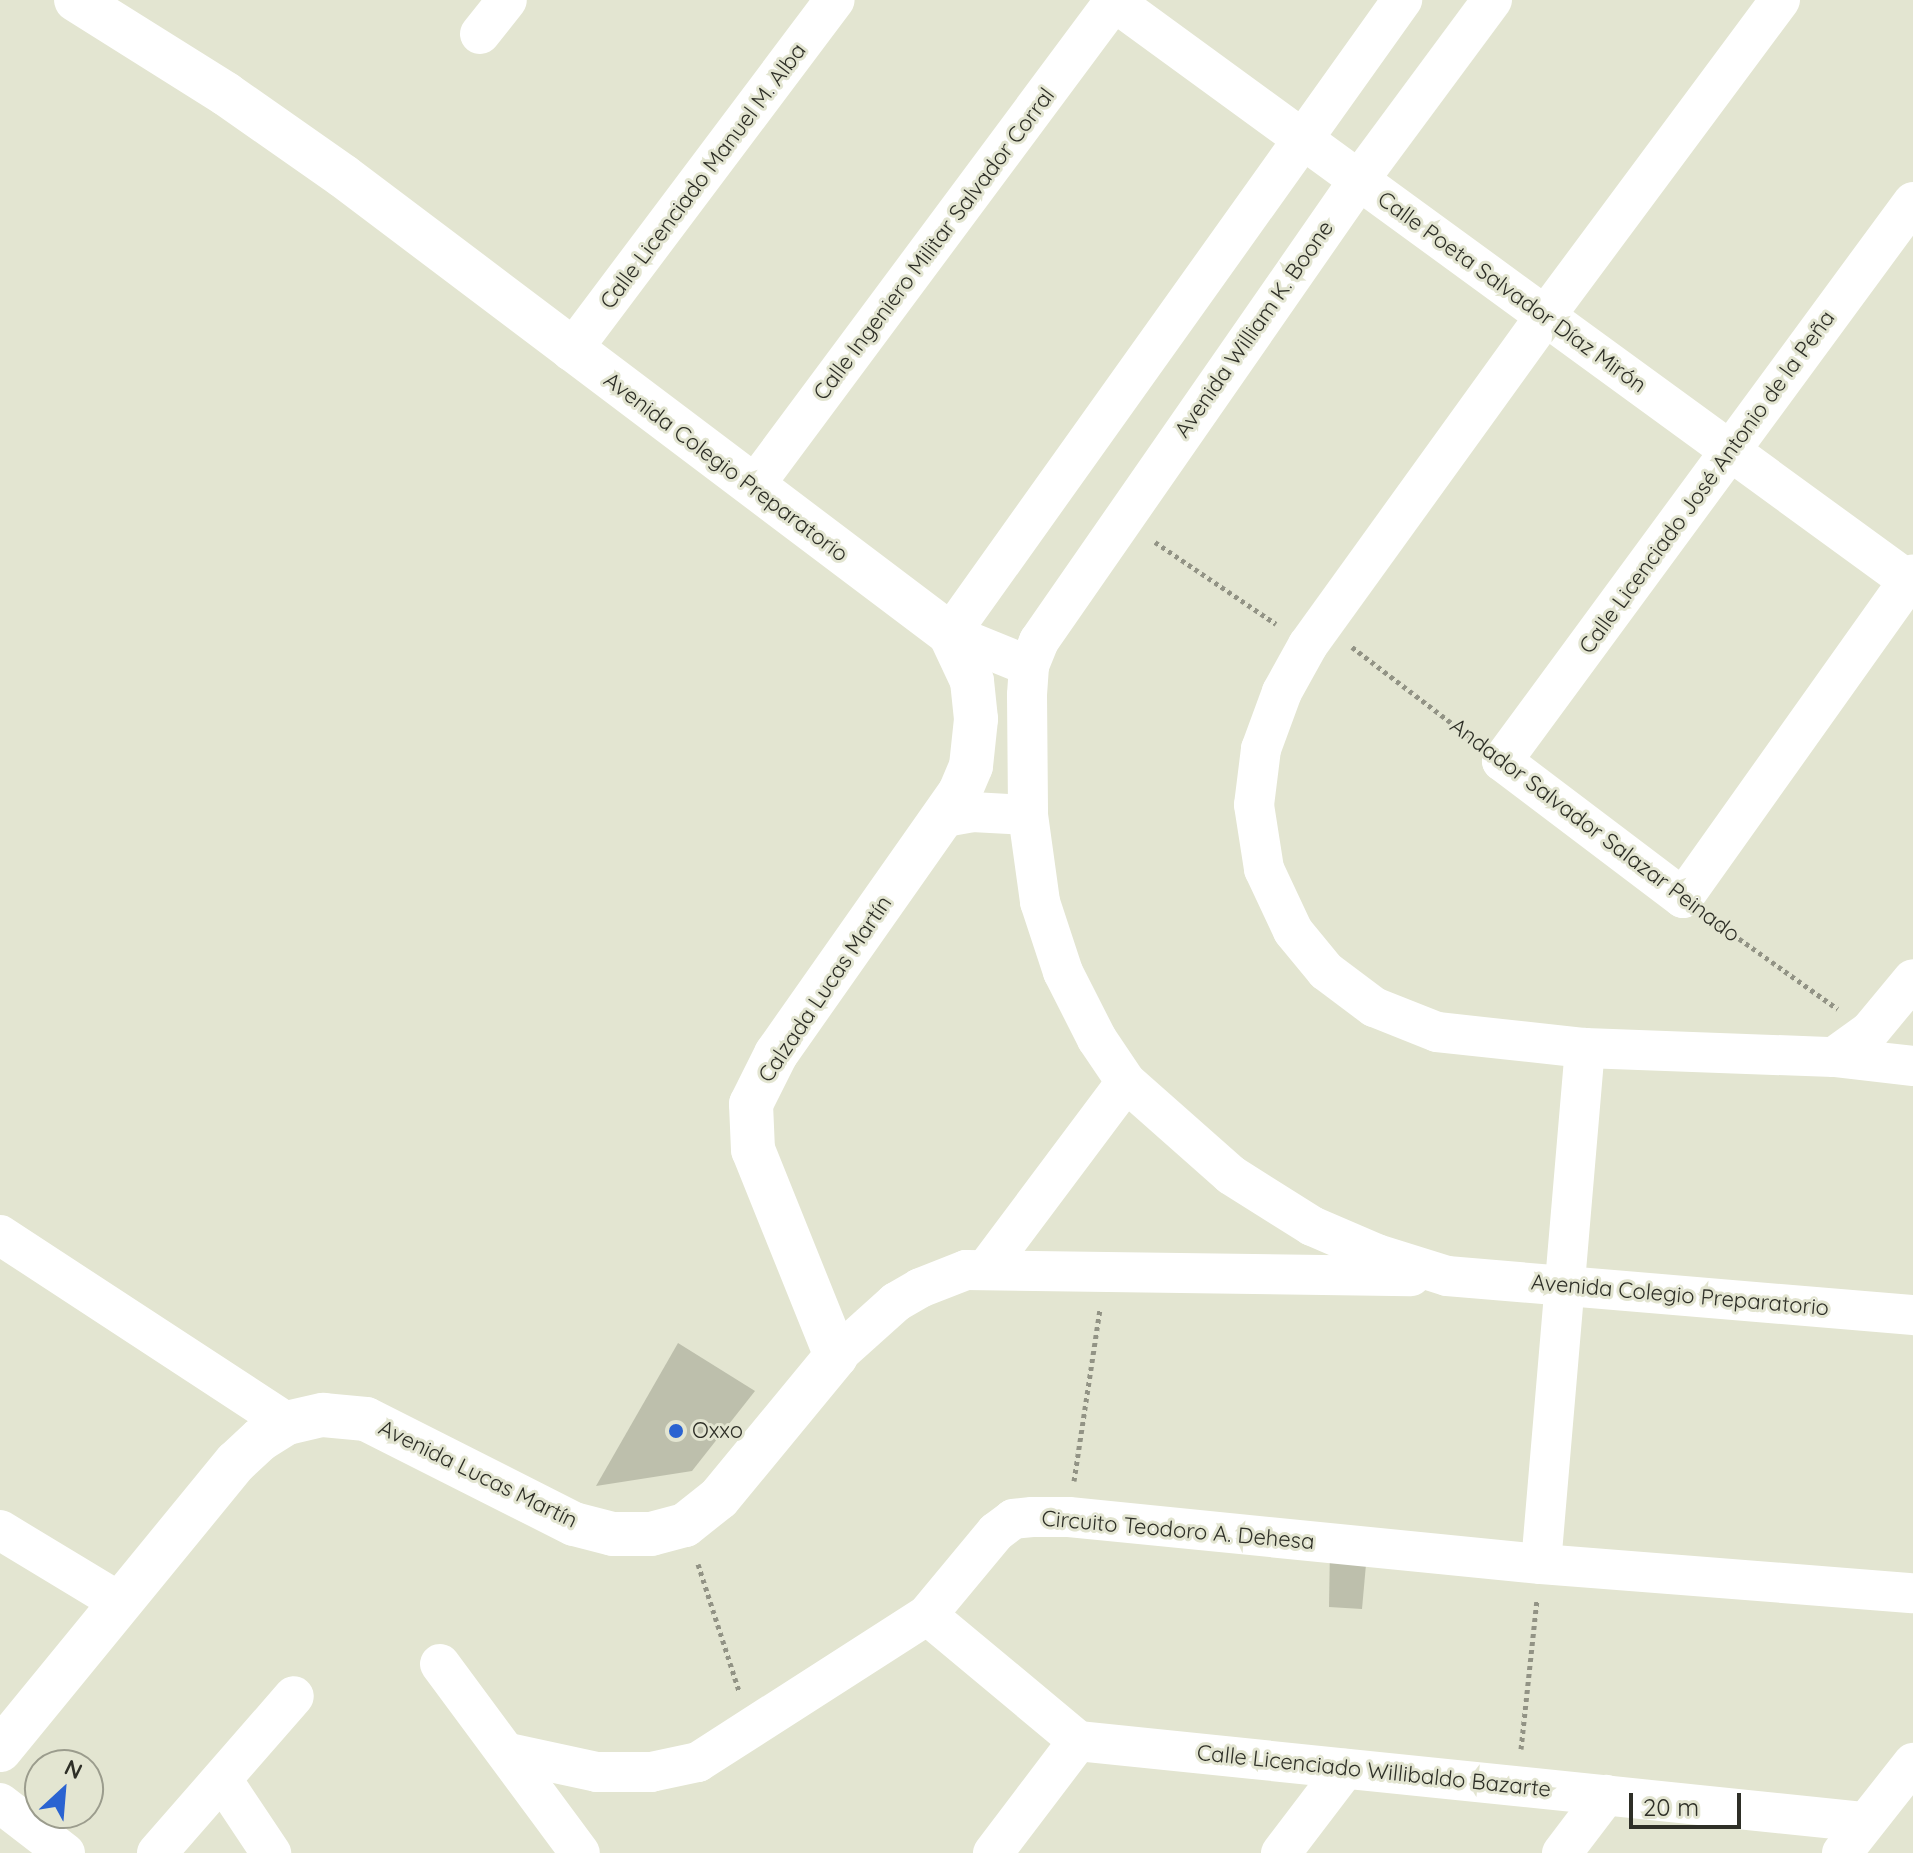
<!DOCTYPE html>
<html>
<head>
<meta charset="utf-8">
<style>
  body { margin:0 }
  #map { position:relative; width:1913px; height:1853px; overflow:hidden; background:#e3e5d1; font-family:Quicksand,sans-serif }
  div>[style] { position:absolute }
  .building>* { inset:0; background:#bdbfac }
  .path>* { height:5px; margin-top:-2.5px; transform-origin:0; background:repeating-linear-gradient(90deg,#929385 0 4px,transparent 0 8px) }
  .street>* { height:40px; margin:-20px; padding:0 20px; transform-origin:20px; border-radius:20px; background:#fff }
  .secondary>* { height:44px; margin:-22px; padding:0 22px; transform-origin:22px; border-radius:22px; background:#fff }
  .dots>* { width:22px; height:22px; translate:-50% -50%; box-sizing:border-box; border:4px solid #e3e5d1; border-radius:50% }
  span { translate:-50% -50%; white-space:nowrap; text-align:center; line-height:1.15; -webkit-text-stroke:6px #e3e5d1; paint-order:stroke }
  .street-label { font-size:22px; color:#2e2f27 }
  .poi-label { font-size:22px; color:#2e2f27 }
  .left { translate:0 -50%; text-align:left }
  .north { position:absolute; left:24px; top:1749px; width:80px; height:80px; box-sizing:border-box; background:#e3e5d1; border:2px solid #9b9c8d; border-radius:50%; rotate:26deg; font-size:22px; font-weight:700; line-height:32px; text-align:center; color:#2e2f27 }
  .north::after { content:''; display:block; margin:auto; width:28px; height:36px; background:#2a63d1; clip-path:polygon(50% 0,100% 100%,50% 72%,0 100%) }
  .scale { position:absolute; left:1629px; top:1793px; width:112px; height:36px; box-sizing:border-box; border:4px solid #2e2f27; border-top:0; padding-left:10px; font-size:24px; line-height:28px; white-space:nowrap; color:#2e2f27; -webkit-text-stroke:6px #e3e5d1; paint-order:stroke }
</style>
</head>
<body>
<div id="map">
  <div class="building">
    <i style="clip-path:polygon(678px 1343px,755px 1391px,692px 1471px,596px 1486px)"></i>
    <i style="clip-path:polygon(1330px 1547px,1367px 1553px,1362px 1609px,1329px 1607px)"></i>
  </div>
  <div class="path">
    <i style="left:1155px;top:542px;width:146px;rotate:34.1deg"></i>
    <i style="left:1352px;top:647px;width:150px;rotate:37.4deg"></i>
    <i style="left:1713px;top:920px;width:153px;rotate:35.5deg"></i>
    <i style="left:1074px;top:1481px;width:174px;rotate:-81.4deg"></i>
    <i style="left:698px;top:1564px;width:133px;rotate:72.1deg"></i>
    <i style="left:1521px;top:1749px;width:150px;rotate:-83.9deg"></i>
  </div>
  <div class="street">
    <i style="left:1112px;top:0;width:991px;rotate:36.1deg"></i>
    <i style="left:1492px;top:0;width:224px;rotate:126.5deg"></i>
    <i style="left:1359px;top:180px;width:561px;rotate:124.77deg"></i>
    <i style="left:1039px;top:641px;width:27px;rotate:112deg"></i>
    <i style="left:1029px;top:666px;width:29px;rotate:94deg"></i>
    <i style="left:1027px;top:695px;width:120px;rotate:89.5deg"></i>
    <i style="left:1028px;top:815px;width:88px;rotate:82.1deg"></i>
    <i style="left:1040px;top:902px;width:74px;rotate:71.8deg"></i>
    <i style="left:1063px;top:972px;width:75px;rotate:63.1deg"></i>
    <i style="left:1097px;top:1039px;width:52px;rotate:56deg"></i>
    <i style="left:1126px;top:1082px;width:140px;rotate:41.5deg"></i>
    <i style="left:1231px;top:1175px;width:96px;rotate:32.2deg"></i>
    <i style="left:1312px;top:1226px;width:71px;rotate:23.3deg"></i>
    <i style="left:1377px;top:1254px;width:73px;rotate:17.4deg"></i>
    <i style="left:1447px;top:1276px;width:468px;rotate:4.8deg"></i>
    <i style="left:1780px;top:0;width:392px;rotate:126.6deg"></i>
    <i style="left:1546px;top:315px;width:407px;rotate:125.8deg"></i>
    <i style="left:1308px;top:645px;width:54px;rotate:119deg"></i>
    <i style="left:1282px;top:692px;width:61px;rotate:110.2deg"></i>
    <i style="left:1261px;top:749px;width:56px;rotate:97.1deg"></i>
    <i style="left:1254px;top:805px;width:65px;rotate:81.1deg"></i>
    <i style="left:1264px;top:869px;width:68px;rotate:64.9deg"></i>
    <i style="left:1293px;top:931px;width:52px;rotate:50.5deg"></i>
    <i style="left:1326px;top:971px;width:60px;rotate:36.9deg"></i>
    <i style="left:1374px;top:1007px;width:68px;rotate:21.6deg"></i>
    <i style="left:1437px;top:1032px;width:149px;rotate:6.2deg"></i>
    <i style="left:1585px;top:1048px;width:249px;rotate:2.1deg"></i>
    <i style="left:1834px;top:1057px;width:80px;rotate:6.5deg"></i>
    <i style="left:480px;top:34px;width:43px;rotate:-51.5deg"></i>
    <i style="left:1913px;top:202px;width:694px;rotate:126.32deg"></i>
    <i style="left:1502px;top:761px;width:227px;rotate:37.1deg"></i>
    <i style="left:1683px;top:898px;width:397px;rotate:-54.6deg"></i>
    <i style="left:571px;top:351px;width:439px;rotate:-53.1deg"></i>
    <i style="left:753px;top:487px;width:607px;rotate:-53.38deg"></i>
    <i style="left:1029px;top:666px;width:85px;rotate:-157.9deg"></i>
    <i style="left:950px;top:634px;width:779px;rotate:-54.51deg"></i>
    <i style="left:945px;top:817px;width:27px;rotate:-10deg"></i>
    <i style="left:972px;top:812px;width:56px;rotate:3.1deg"></i>
    <i style="left:1834px;top:1057px;width:44px;rotate:-35.8deg"></i>
    <i style="left:1870px;top:1031px;width:67px;rotate:-50.4deg"></i>
    <i style="left:0;top:1235px;width:343px;rotate:33.2deg"></i>
    <i style="left:987px;top:1268px;width:232px;rotate:-53.2deg"></i>
    <i style="left:836px;top:1356px;width:81px;rotate:-42deg"></i>
    <i style="left:896px;top:1302px;width:28px;rotate:-30deg"></i>
    <i style="left:920px;top:1288px;width:49px;rotate:-21.4deg"></i>
    <i style="left:966px;top:1270px;width:445px;rotate:0.8deg"></i>
    <i style="left:0;top:1530px;width:141px;rotate:31.1deg"></i>
    <i style="left:1541px;top:1564px;width:518px;rotate:-85.13deg"></i>
    <i style="left:927px;top:1615px;width:197px;rotate:39.8deg"></i>
    <i style="left:1078px;top:1741px;width:791px;rotate:5.88deg"></i>
    <i style="left:440px;top:1664px;width:235px;rotate:53.5deg"></i>
    <i style="left:509px;top:1753px;width:90px;rotate:12.2deg"></i>
    <i style="left:597px;top:1772px;width:54px"></i>
    <i style="left:651px;top:1772px;width:48px;rotate:-12deg"></i>
    <i style="left:698px;top:1762px;width:272px;rotate:-32.7deg"></i>
    <i style="left:927px;top:1615px;width:108px;rotate:-50.3deg"></i>
    <i style="left:996px;top:1532px;width:21px;rotate:-37deg"></i>
    <i style="left:1013px;top:1519px;width:19px;rotate:-6deg"></i>
    <i style="left:1032px;top:1517px;width:37px"></i>
    <i style="left:1069px;top:1517px;width:474px;rotate:5.7deg"></i>
    <i style="left:1541px;top:1564px;width:373px;rotate:4.5deg"></i>
    <i style="left:223px;top:1781px;width:87px;rotate:56.3deg"></i>
    <i style="left:0;top:1803px;width:82px;rotate:37.6deg"></i>
    <i style="left:157px;top:1853px;width:208px;rotate:-48.9deg"></i>
    <i style="left:993px;top:1853px;width:141px;rotate:-52.8deg"></i>
    <i style="left:1281px;top:1853px;width:106px;rotate:-52.7deg"></i>
    <i style="left:1562px;top:1853px;width:73px;rotate:-52.8deg"></i>
    <i style="left:1842px;top:1853px;width:115px;rotate:-51.7deg"></i>
  </div>
  <div class="secondary">
    <i style="left:0;top:1750px;width:372px;rotate:-50.7deg"></i>
    <i style="left:236px;top:1462px;width:34px;rotate:-43deg"></i>
    <i style="left:261px;top:1439px;width:31px;rotate:-32deg"></i>
    <i style="left:287px;top:1423px;width:37px;rotate:-13deg"></i>
    <i style="left:323px;top:1415px;width:43px;rotate:5.3deg"></i>
    <i style="left:366px;top:1419px;width:233px;rotate:26.8deg"></i>
    <i style="left:574px;top:1524px;width:40px;rotate:14.4deg"></i>
    <i style="left:613px;top:1534px;width:38px"></i>
    <i style="left:651px;top:1534px;width:35px;rotate:-15deg"></i>
    <i style="left:685px;top:1525px;width:43px;rotate:-38.5deg"></i>
    <i style="left:719px;top:1498px;width:184px;rotate:-50.5deg"></i>
    <i style="left:836px;top:1356px;width:222px;rotate:-111.9deg"></i>
    <i style="left:753px;top:1150px;width:46px;rotate:-92.5deg"></i>
    <i style="left:751px;top:1104px;width:56px;rotate:-63.4deg"></i>
    <i style="left:776px;top:1054px;width:320px;rotate:-54.9deg"></i>
    <i style="left:960px;top:792px;width:28px;rotate:-67deg"></i>
    <i style="left:971px;top:766px;width:47px;rotate:-83.9deg"></i>
    <i style="left:976px;top:719px;width:38px;rotate:-96deg"></i>
    <i style="left:972px;top:681px;width:52px;rotate:-115.1deg"></i>
    <i style="left:950px;top:634px;width:760px;rotate:-142.96deg"></i>
    <i style="left:343px;top:176px;width:143px;rotate:-145deg"></i>
    <i style="left:226px;top:94px;width:177px;rotate:-147.9deg"></i>
  </div>
  <div class="dots">
    <i style="left:676px;top:1431px;background:#2a63d1"></i>
  </div>
  <div class="street-label">
    <span style="left:703px;top:176px;rotate:-53deg">Calle Licenciado Manuel M. Alba</span>
    <span style="left:934px;top:244px;rotate:-53deg">Calle Ingeniero Militar Salvador Corral</span>
    <span style="left:1512px;top:292px;rotate:36deg">Calle Poeta Salvador Díaz Mirón</span>
    <span style="left:1254px;top:329px;rotate:-55deg">Avenida William K. Boone</span>
    <span style="left:726px;top:467px;rotate:37deg">Avenida Colegio Preparatorio</span>
    <span style="left:1707px;top:482px;rotate:-54deg">Calle Licenciado José Antonio de la Peña</span>
    <span style="left:1595px;top:830px;rotate:37deg">Andador Salvador Salazar Peinado</span>
    <span style="left:825px;top:989px;rotate:-56deg">Calzada Lucas Martín</span>
    <span style="left:1680px;top:1295px;rotate:5deg">Avenida Colegio Preparatorio</span>
    <span style="left:478px;top:1474px;rotate:26deg">Avenida Lucas Martín</span>
    <span style="left:1178px;top:1530px;rotate:5deg">Circuito Teodoro A. Dehesa</span>
    <span style="left:1374px;top:1771px;rotate:6deg">Calle Licenciado Willibaldo Bazarte</span>
  </div>
  <div class="poi-label">
    <span class="left" style="left:692px;top:1431px">Oxxo</span>
  </div>
  <div class="north">N</div>
  <div class="scale">20 m</div>
</div>
</body>
</html>
